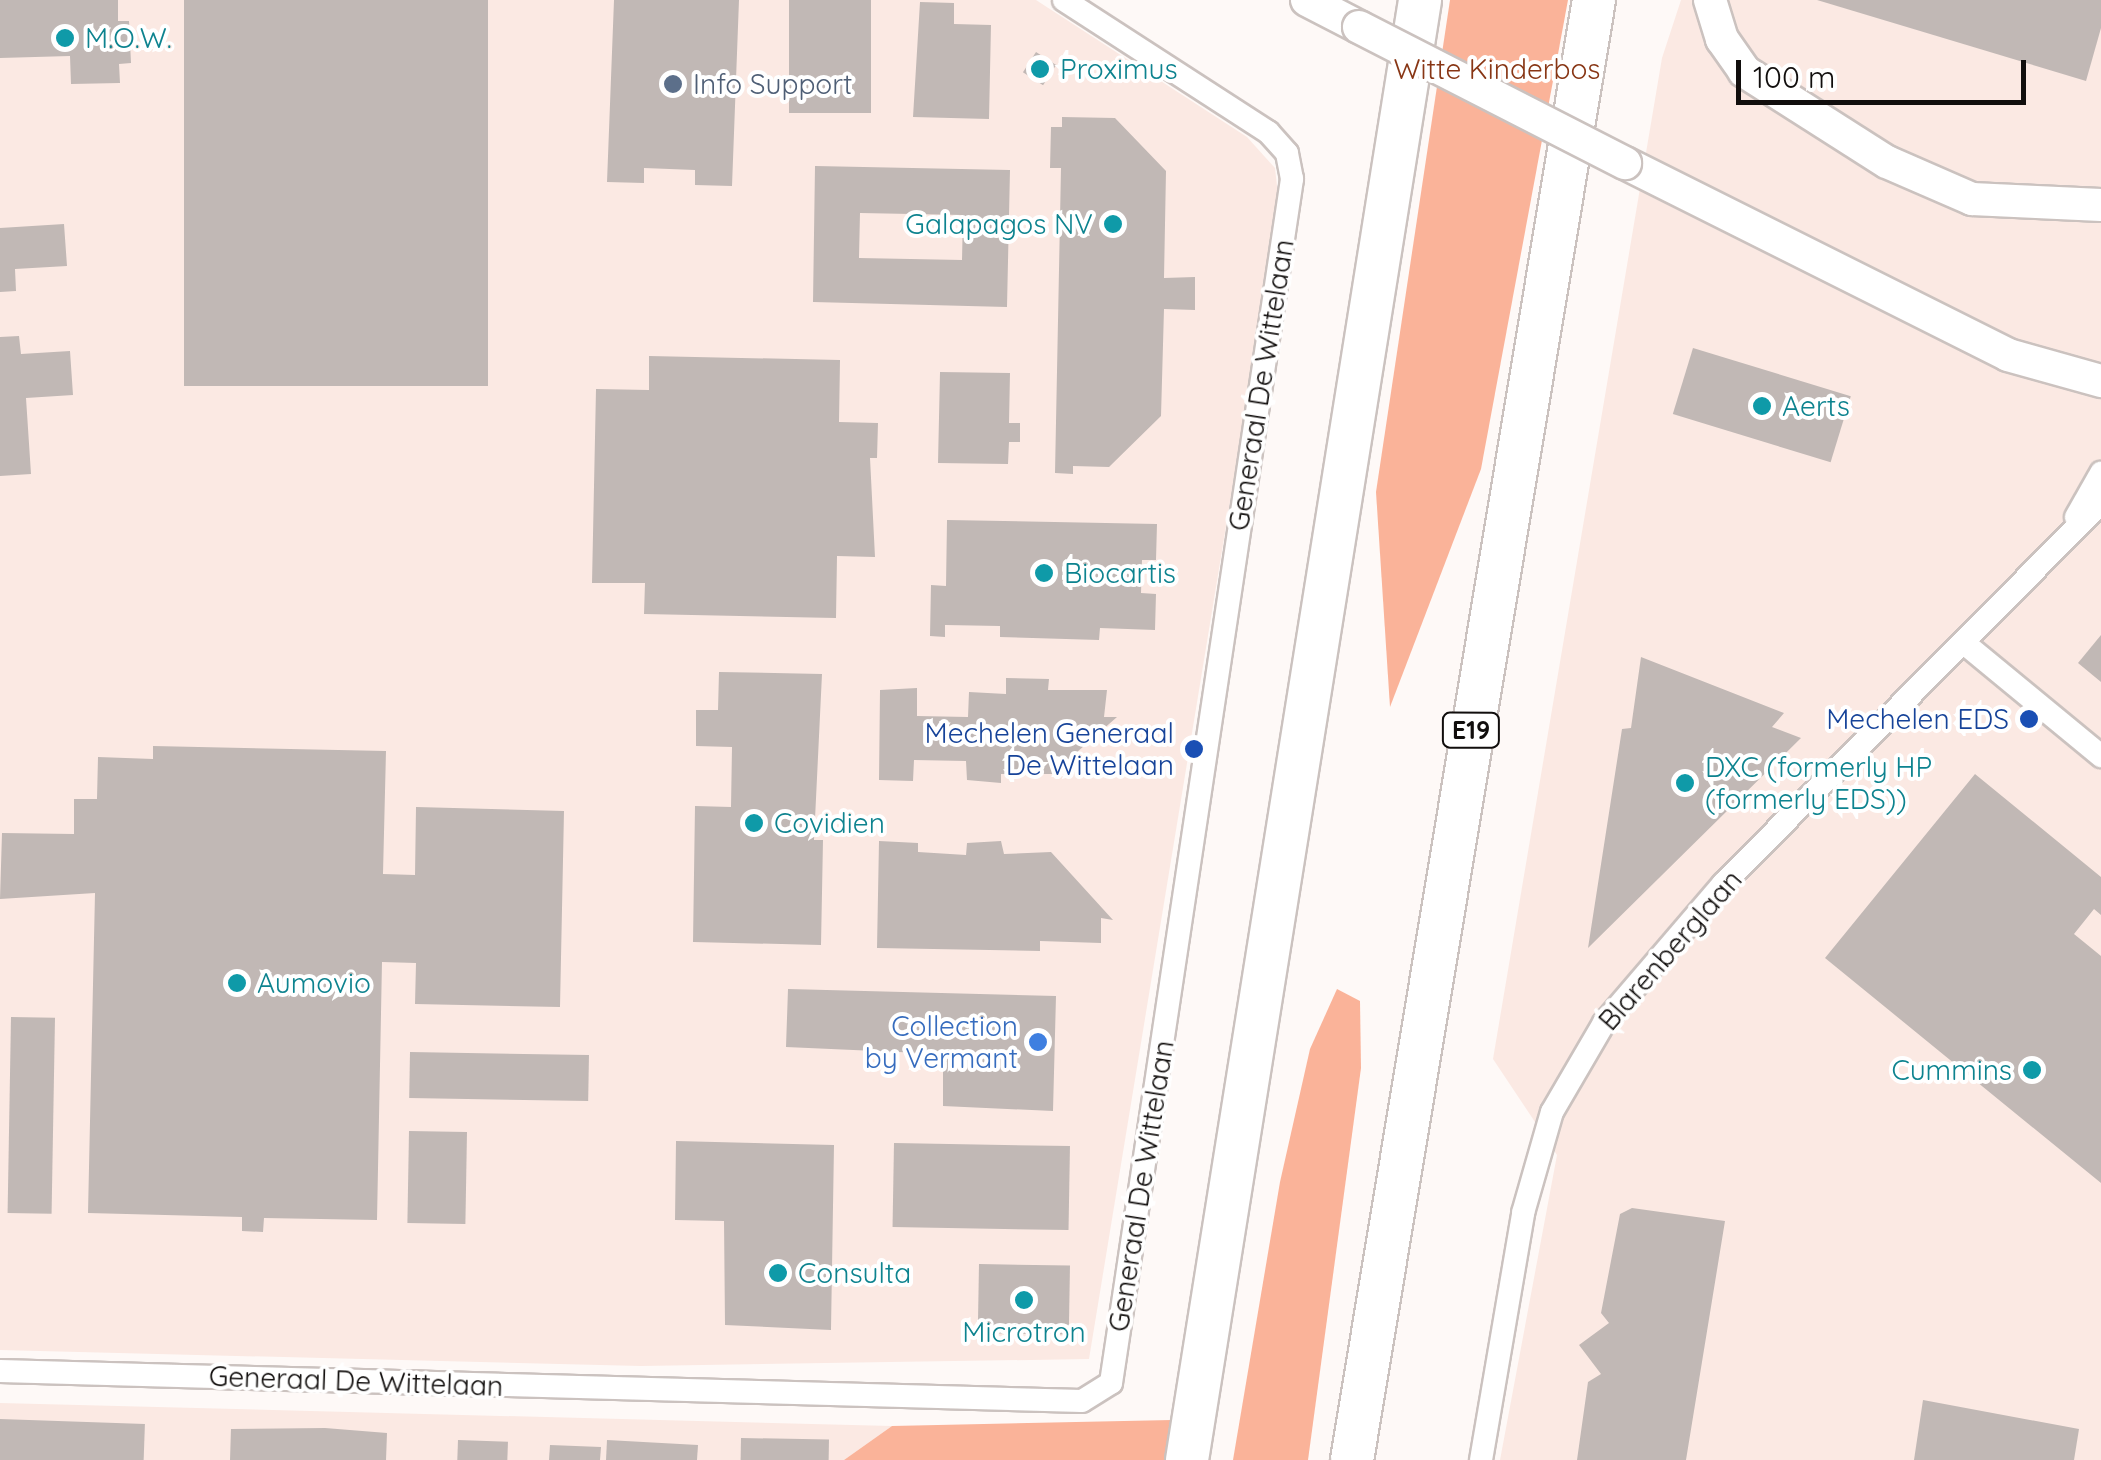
<!DOCTYPE html>
<html>
<head>
<meta charset="utf-8">
<style>
  body { margin:0 }
  #map { position:relative; width:2101px; height:1460px; overflow:hidden; background:#fef9f7; font-family:Quicksand,sans-serif }
  div>[style] { position:absolute }
  .built>* { inset:0; background:#fbe9e3 }
  .forest>* { inset:0; background:#fab399 }
  .building>* { inset:0; background:#c1b8b5; transform-origin:0 0 }
  .roads { filter:drop-shadow(2px 0 #cbc2bf) drop-shadow(-2px 0 #cbc2bf) drop-shadow(0 2px #cbc2bf) drop-shadow(0 -2px #cbc2bf) }
  .street>* { height:22px; margin:-11px; padding:0 11px; transform-origin:11px; border-radius:11px; background:#fff }
  .secondary>* { height:32px; margin:-16px; padding:0 16px; transform-origin:16px; border-radius:16px; background:#fff }
  .highway>* { height:42px; margin:-21px; padding:0 21px; transform-origin:21px; border-radius:21px; background:#fff }
  .bridges { filter:drop-shadow(2px 0 #cbc2bf) drop-shadow(-2px 0 #cbc2bf) drop-shadow(0 2px #cbc2bf) drop-shadow(0 -2px #cbc2bf) }
  .secondary-bridge>* { height:32px; margin:-16px; padding:0 16px; transform-origin:16px; border-radius:16px; background:#fff }
  .dots>* { width:28px; height:28px; translate:-50% -50%; box-sizing:border-box; border:5px solid #fff; border-radius:50% }
  span { translate:-50% -50%; white-space:nowrap; text-align:center; line-height:1.15; -webkit-text-stroke:8px #fff; paint-order:stroke }
  .shield-label span { padding:2px 8px; background:#fff; border:2px solid; border-radius:8px; -webkit-text-stroke-width:0 }
  .shield-label { font-size:25px; color:#110e0d; font-weight:700 }
  .culture-label { font-size:28px; color:#0d838f }
  .left { translate:0 -50%; text-align:left }
  .right { translate:-100% -50%; text-align:right }
  .park-label { font-size:28px; color:#883615 }
  .service-label { font-size:28px; color:#4e5e75 }
  .street-label { font-size:28px; color:#110e0d }
  .transit-label { font-size:28px; color:#164399 }
  .shop-label { font-size:28px; color:#366cbe }
  .scale { position:absolute; left:1736px; top:60px; width:290px; height:45px; box-sizing:border-box; border:5px solid #110e0d; border-top:0; padding-left:12px; font-size:30px; line-height:35px; white-space:nowrap; color:#110e0d; -webkit-text-stroke:8px #fff; paint-order:stroke }
</style>
</head>
<body>
<div id="map">
  <div class="built">
    <i style="clip-path:polygon(0 0,1036px 0,1247px 137px,1275px 168px,1279px 204px,1089px 1359px,641px 1366px,0 1350px)"></i>
    <i style="clip-path:polygon(1681px 0,2101px 0,2101px 1460px,1500px 1460px,1557px 1155px,1493px 1059px,1662px 58px)"></i>
    <i style="clip-path:polygon(0 1403px,892px 1426px,844px 1460px,0 1460px)"></i>
  </div>
  <div class="forest">
    <i style="clip-path:polygon(1450px 0,1568px 0,1481px 469px,1390px 707px,1376px 492px)"></i>
    <i style="clip-path:polygon(1337px 989px,1360px 1001px,1361px 1068px,1308px 1460px,1233px 1460px,1280px 1182px,1310px 1049px)"></i>
    <i style="clip-path:polygon(1172px 1420px,1165px 1460px,844px 1460px,892px 1426px)"></i>
  </div>
  <div class="building">
    <i style="clip-path:polygon(0 0,118px 0,118px 21px,129px 21px,131px 63px,119px 64px,120px 83px,71px 84px,70px 56px,0 58px)"></i>
    <i style="left:184px;top:0;width:304px;height:386px"></i>
    <i style="clip-path:polygon(614px 0,739px 0,732px 186px,695px 185px,695px 170px,644px 168px,644px 183px,607px 182px)"></i>
    <i style="left:789px;top:0;width:82px;height:113px"></i>
    <i style="clip-path:polygon(1817px 0,2101px 0,2101px 28px,2086px 81px)"></i>
    <i style="clip-path:polygon(920px 2px,954px 3px,954px 24px,991px 25px,989px 119px,913px 117px)"></i>
    <i style="left:1036px;top:52px;width:24px;height:24px;rotate:33deg"></i>
    <i style="clip-path:polygon(1062px 117px,1115px 118px,1166px 171px,1164px 278px,1195px 277px,1195px 310px,1164px 309px,1161px 416px,1109px 467px,1073px 466px,1073px 474px,1055px 473px,1061px 168px,1050px 168px,1051px 127px,1062px 127px)"></i>
    <i style="clip-path:polygon(evenodd,815px 166px,1010px 170px,1007px 307px,813px 302px,815px 166px,860px 213px,963px 215px,962px 260px,859px 258px,860px 213px)"></i>
    <i style="clip-path:polygon(64px 224px,67px 266px,15px 269px,16px 291px,0 292px,0 228px)"></i>
    <i style="clip-path:polygon(19px 336px,21px 354px,70px 351px,73px 395px,26px 398px,31px 474px,0 476px,0 337px)"></i>
    <i style="left:1693px;top:348px;width:165px;height:69px;rotate:17deg"></i>
    <i style="clip-path:polygon(649px 356px,840px 360px,839px 422px,878px 423px,877px 458px,870px 458px,875px 557px,837px 556px,836px 618px,644px 614px,645px 583px,592px 583px,596px 389px,649px 390px)"></i>
    <i style="clip-path:polygon(940px 372px,1010px 373px,1009px 423px,1020px 423px,1020px 442px,1009px 442px,1008px 464px,938px 463px)"></i>
    <i style="clip-path:polygon(947px 520px,1157px 524px,1156px 560px,1142px 560px,1141px 593px,1156px 594px,1155px 630px,1100px 628px,1099px 640px,1000px 637px,1000px 626px,945px 625px,945px 637px,930px 636px,931px 585px,946px 586px)"></i>
    <i style="clip-path:polygon(2101px 635px,2101px 682px,2078px 663px)"></i>
    <i style="clip-path:polygon(1641px 657px,1784px 713px,1772px 727px,1801px 738px,1588px 948px,1622px 729px,1631px 728px)"></i>
    <i style="clip-path:polygon(719px 672px,822px 674px,814px 840px,823px 840px,821px 945px,693px 942px,695px 806px,731px 807px,732px 747px,696px 746px,696px 710px,718px 710px)"></i>
    <i style="clip-path:polygon(1006px 678px,1049px 679px,1048px 690px,1107px 690px,1104px 717px,1117px 717px,1052px 774px,1001px 774px,1001px 783px,967px 780px,966px 761px,914px 760px,913px 781px,879px 780px,880px 690px,917px 688px,917px 716px,968px 717px,969px 692px,1006px 694px)"></i>
    <i style="clip-path:polygon(153px 746px,386px 751px,383px 874px,415px 875px,416px 807px,564px 811px,560px 1007px,415px 1004px,416px 963px,382px 962px,377px 1220px,264px 1218px,263px 1232px,242px 1231px,242px 1217px,88px 1213px,95px 893px,0 899px,2px 833px,74px 834px,74px 799px,97px 799px,98px 757px,153px 759px)"></i>
    <i style="clip-path:polygon(1975px 774px,2101px 877px,2101px 915px,2094px 909px,2074px 934px,2101px 956px,2101px 1183px,1825px 958px)"></i>
    <i style="clip-path:polygon(879px 841px,918px 843px,918px 852px,966px 855px,967px 843px,1001px 841px,1004px 854px,1051px 852px,1113px 920px,1101px 918px,1101px 943px,1040px 941px,1040px 951px,877px 948px)"></i>
    <i style="clip-path:polygon(788px 989px,1056px 996px,1053px 1111px,943px 1106px,943px 1054px,786px 1047px)"></i>
    <i style="left:11px;top:1017px;width:44px;height:196px;rotate:1deg"></i>
    <i style="left:410px;top:1052px;width:179px;height:46px;rotate:1deg"></i>
    <i style="left:409px;top:1131px;width:58px;height:92px;rotate:1deg"></i>
    <i style="clip-path:polygon(676px 1141px,834px 1145px,831px 1330px,725px 1325px,724px 1221px,675px 1220px)"></i>
    <i style="left:894px;top:1143px;width:176px;height:84px;rotate:1deg"></i>
    <i style="clip-path:polygon(1632px 1208px,1725px 1221px,1686px 1460px,1577px 1460px,1588px 1382px,1601px 1374px,1579px 1345px,1609px 1323px,1601px 1313px,1620px 1214px)"></i>
    <i style="left:979px;top:1264px;width:91px;height:69px;rotate:1deg"></i>
    <i style="clip-path:polygon(1923px 1400px,2079px 1429px,2074px 1460px,1914px 1460px)"></i>
    <i style="left:0;top:1419px;width:145px;height:41px;rotate:2deg"></i>
    <i style="clip-path:polygon(325px 1428px,387px 1433px,386px 1460px,230px 1460px,231px 1429px)"></i>
    <i style="left:741px;top:1438px;width:88px;height:22px;rotate:1deg"></i>
    <i style="left:458px;top:1440px;width:50px;height:20px;rotate:2deg"></i>
    <i style="clip-path:polygon(607px 1440px,698px 1445px,697px 1460px,606px 1460px)"></i>
    <i style="clip-path:polygon(550px 1445px,601px 1447px,600px 1460px,549px 1460px)"></i>
  </div>
  <div class="roads">
    <div class="street">
      <i style="left:2076px;top:517px;width:51px;rotate:-60.4deg"></i>
      <i style="left:1964px;top:643px;width:178px;rotate:39.5deg"></i>
      <i style="left:0;top:1371px;width:1082px;rotate:1.59deg"></i>
      <i style="left:1082px;top:1401px;width:34px;rotate:-32deg"></i>
      <i style="left:1111px;top:1383px;width:1218px;rotate:-81.45deg"></i>
      <i style="left:1292px;top:179px;width:26px;rotate:-101deg"></i>
      <i style="left:1287px;top:153px;width:28px;rotate:-132deg"></i>
      <i style="left:1268px;top:132px;width:243px;rotate:-147.1deg"></i>
      <i style="left:1481px;top:1460px;width:251px;rotate:-80.3deg"></i>
      <i style="left:1523px;top:1213px;width:105px;rotate:-74deg"></i>
      <i style="left:1552px;top:1112px;width:103px;rotate:-59.7deg"></i>
      <i style="left:1604px;top:1023px;width:183px;rotate:-49.4deg"></i>
      <i style="left:1723px;top:884px;width:537px;rotate:-45.23deg"></i>
    </div>
    <div class="secondary">
      <i style="left:1307px;top:0;width:59px;rotate:27.4deg"></i>
      <i style="left:1710px;top:0;width:41px;rotate:72.9deg"></i>
      <i style="left:1722px;top:39px;width:39px;rotate:55deg"></i>
      <i style="left:1744px;top:71px;width:169px;rotate:32.5deg"></i>
      <i style="left:1887px;top:162px;width:93px;rotate:23.5deg"></i>
      <i style="left:1972px;top:199px;width:129px;rotate:2.7deg"></i>
      <i style="left:1625px;top:163px;width:428px;rotate:26.6deg"></i>
      <i style="left:2008px;top:355px;width:97px;rotate:15.6deg"></i>
    </div>
    <div class="highway">
      <i style="left:1187px;top:1460px;width:1478px;rotate:-80.93deg"></i>
      <i style="left:1352px;top:1460px;width:1480px;rotate:-80.59deg"></i>
    </div>
  </div>
  <div class="bridges">
    <div class="secondary-bridge">
      <i style="left:1359px;top:27px;width:299px;rotate:27.1deg"></i>
    </div>
  </div>
  <div class="dots">
    <i style="left:65px;top:38px;background:#0f9aa8"></i>
    <i style="left:1040px;top:69px;background:#0f9aa8"></i>
    <i style="left:673px;top:84px;background:#5c6f8a"></i>
    <i style="left:1113px;top:224px;background:#0f9aa8"></i>
    <i style="left:1762px;top:406px;background:#0f9aa8"></i>
    <i style="left:1044px;top:573px;background:#0f9aa8"></i>
    <i style="left:2029px;top:719px;background:#1a4fb4"></i>
    <i style="left:1194px;top:749px;background:#1a4fb4"></i>
    <i style="left:1685px;top:783px;background:#0f9aa8"></i>
    <i style="left:754px;top:823px;background:#0f9aa8"></i>
    <i style="left:237px;top:983px;background:#0f9aa8"></i>
    <i style="left:1038px;top:1042px;background:#3f7fe0"></i>
    <i style="left:2032px;top:1070px;background:#0f9aa8"></i>
    <i style="left:778px;top:1273px;background:#0f9aa8"></i>
    <i style="left:1024px;top:1300px;background:#0f9aa8"></i>
  </div>
  <div class="shield-label">
    <span style="left:1471px;top:730px">E19</span>
  </div>
  <div class="culture-label">
    <span class="left" style="left:85px;top:38px">M.O.W.</span>
    <span class="left" style="left:1060px;top:69px">Proximus</span>
    <span class="right" style="left:1093px;top:224px">Galapagos NV</span>
    <span class="left" style="left:1782px;top:406px">Aerts</span>
    <span class="left" style="left:1064px;top:573px">Biocartis</span>
    <span class="left" style="left:1705px;top:783px">DXC (formerly HP<br>(formerly EDS))</span>
    <span class="left" style="left:774px;top:823px">Covidien</span>
    <span class="left" style="left:257px;top:983px">Aumovio</span>
    <span class="right" style="left:2012px;top:1070px">Cummins</span>
    <span class="left" style="left:798px;top:1273px">Consulta</span>
    <span style="left:1024px;top:1332px">Microtron</span>
  </div>
  <div class="park-label">
    <span style="left:1497px;top:69px">Witte Kinderbos</span>
  </div>
  <div class="service-label">
    <span class="left" style="left:693px;top:84px">Info Support</span>
  </div>
  <div class="street-label">
    <span style="left:1261px;top:385px;rotate:-81deg">Generaal De Wittelaan</span>
    <span style="left:1670px;top:950px;rotate:-49deg">Blarenberglaan</span>
    <span style="left:1141px;top:1186px;rotate:-81deg">Generaal De Wittelaan</span>
    <span style="left:356px;top:1381px;rotate:2deg">Generaal De Wittelaan</span>
  </div>
  <div class="transit-label">
    <span class="right" style="left:2009px;top:719px">Mechelen EDS</span>
    <span class="right" style="left:1174px;top:749px">Mechelen Generaal<br>De Wittelaan</span>
  </div>
  <div class="shop-label">
    <span class="right" style="left:1018px;top:1042px">Collection<br>by Vermant</span>
  </div>
  <div class="scale">100 m</div>
</div>
</body>
</html>
